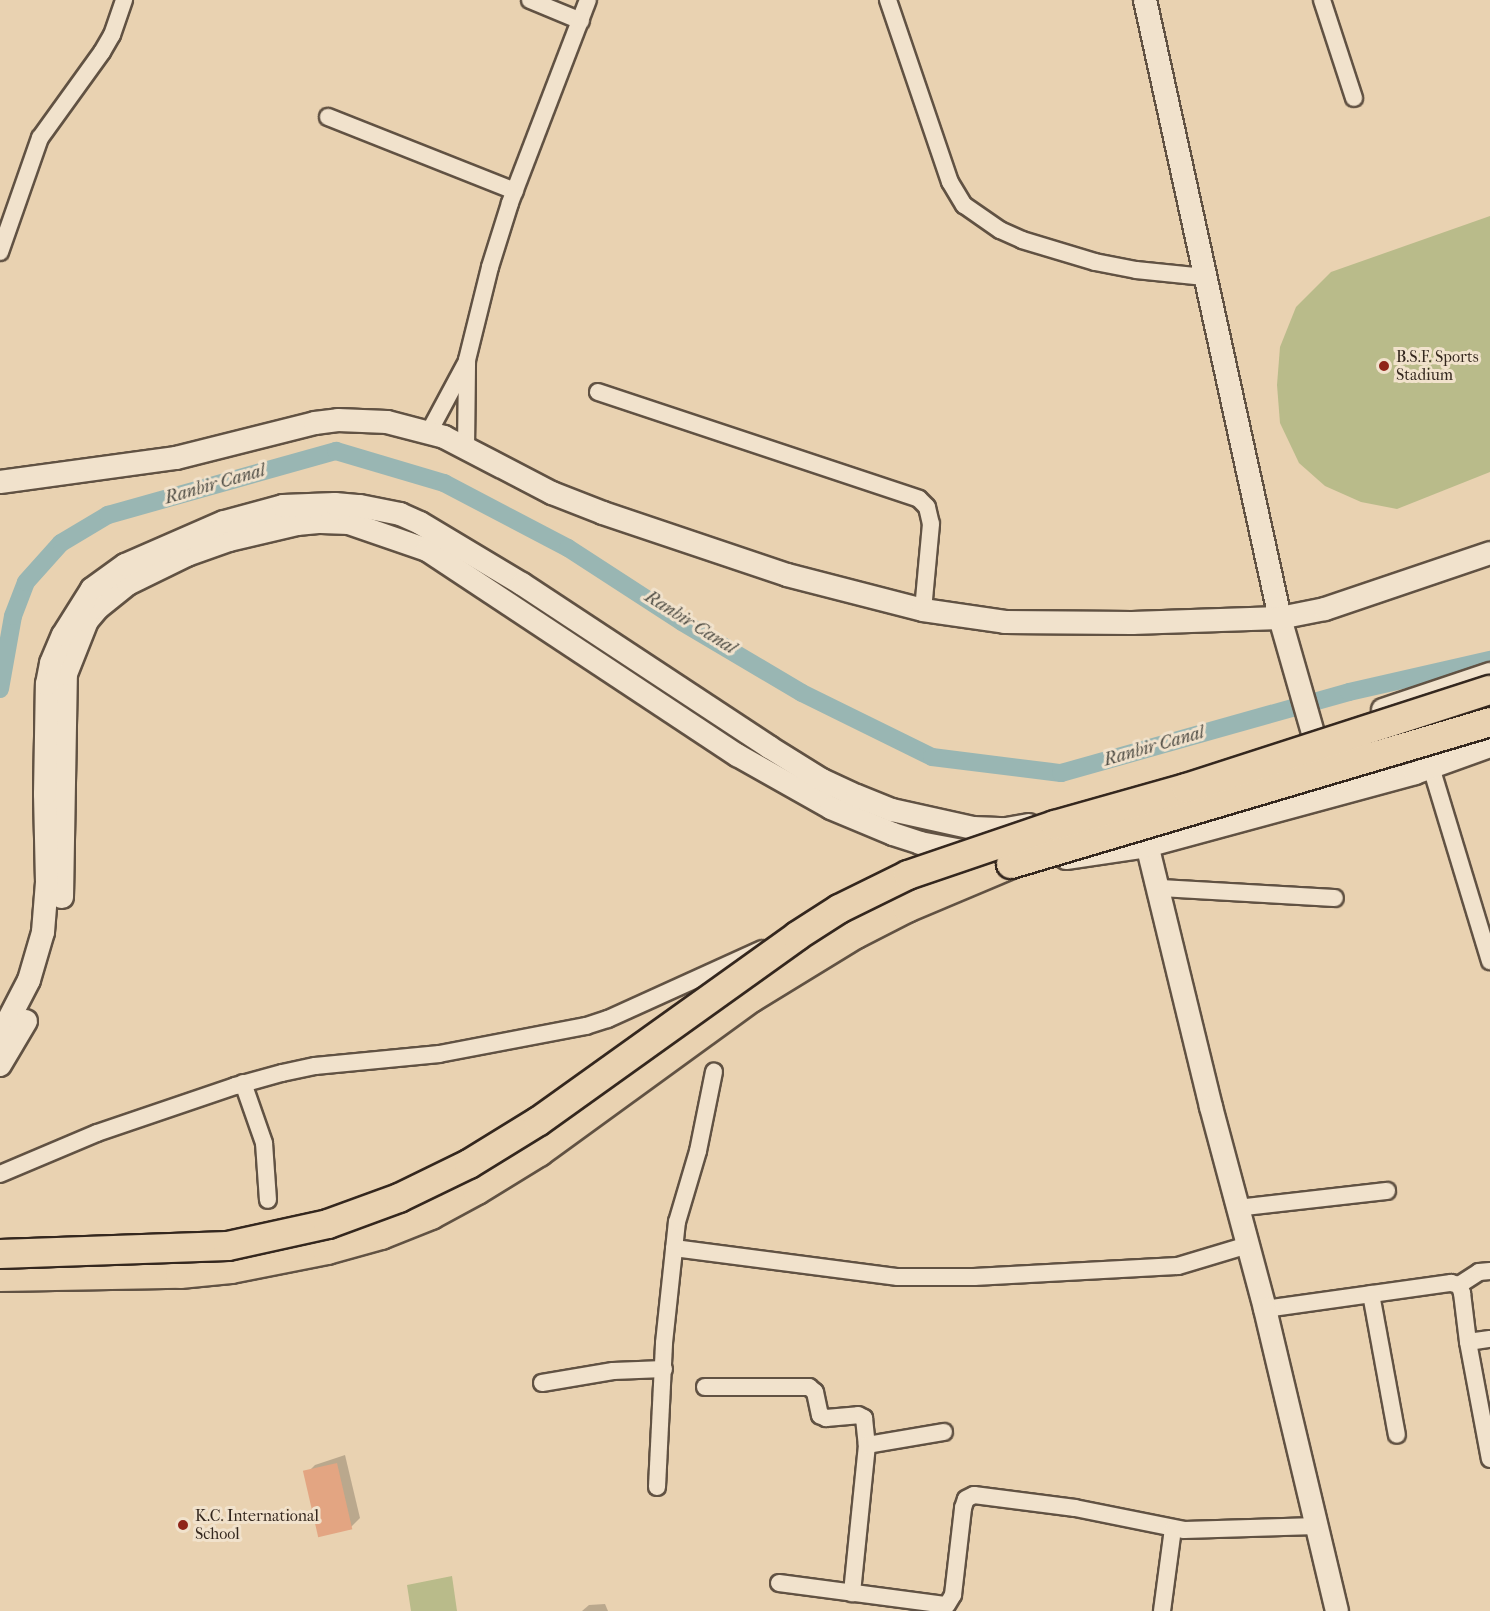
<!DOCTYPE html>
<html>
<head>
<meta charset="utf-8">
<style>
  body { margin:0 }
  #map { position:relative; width:1490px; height:1611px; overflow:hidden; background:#e9d2b1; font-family:"IM FELL French Canon",serif }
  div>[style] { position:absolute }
  .green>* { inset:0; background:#b9bb8a }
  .shadow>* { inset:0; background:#0003 }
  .canal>* { height:18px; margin:-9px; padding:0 9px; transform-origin:9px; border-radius:9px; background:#99b6b3 }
  .building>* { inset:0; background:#e3a582; transform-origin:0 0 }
  .roads { filter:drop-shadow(2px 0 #615243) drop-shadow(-2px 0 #615243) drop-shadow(0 2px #615243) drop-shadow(0 -2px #615243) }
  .street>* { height:16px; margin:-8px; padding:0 8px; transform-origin:8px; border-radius:8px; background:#f1e2cc }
  .secondary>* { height:22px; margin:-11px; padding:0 11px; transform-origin:11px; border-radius:11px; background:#f1e2cc }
  .highway>* { height:28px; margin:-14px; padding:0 14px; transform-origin:14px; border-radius:14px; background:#e9d2b1 }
  .bridges { filter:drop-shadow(2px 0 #34271e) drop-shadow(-2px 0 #34271e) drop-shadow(0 2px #34271e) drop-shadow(0 -2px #34271e) }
  .highway-bridge>* { height:28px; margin:-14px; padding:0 14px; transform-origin:14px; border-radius:14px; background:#e9d2b1 }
  .dots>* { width:16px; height:16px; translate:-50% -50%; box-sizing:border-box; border:3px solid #f1e2cc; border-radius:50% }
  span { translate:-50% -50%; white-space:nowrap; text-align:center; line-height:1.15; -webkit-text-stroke:6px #f1e2cc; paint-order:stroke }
  .poi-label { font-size:16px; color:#34271e }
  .left { translate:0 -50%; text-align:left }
  .water-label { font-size:18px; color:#4d4b43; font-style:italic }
</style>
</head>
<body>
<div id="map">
  <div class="green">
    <i style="clip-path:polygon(1490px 216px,1490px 472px,1397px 509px,1361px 502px,1325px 486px,1299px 463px,1280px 423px,1277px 385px,1280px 347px,1296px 307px,1331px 272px)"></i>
    <i style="clip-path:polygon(452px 1576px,457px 1611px,411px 1611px,407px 1585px)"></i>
  </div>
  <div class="shadow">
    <i style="clip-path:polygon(345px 1455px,360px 1518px,351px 1527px,306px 1474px,315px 1465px)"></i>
    <i style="clip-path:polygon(605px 1604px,608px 1611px,582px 1611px,589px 1605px)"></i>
  </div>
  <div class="canal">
    <i style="left:0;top:689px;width:74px;rotate:-79.9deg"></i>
    <i style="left:13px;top:616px;width:36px;rotate:-69deg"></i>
    <i style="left:26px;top:582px;width:52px;rotate:-48.1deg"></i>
    <i style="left:61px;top:543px;width:55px;rotate:-30.8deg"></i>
    <i style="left:108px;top:515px;width:237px;rotate:-15.7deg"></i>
    <i style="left:336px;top:451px;width:113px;rotate:16.5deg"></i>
    <i style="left:444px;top:483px;width:140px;rotate:27.7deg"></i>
    <i style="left:568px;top:548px;width:136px;rotate:33deg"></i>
    <i style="left:682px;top:622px;width:139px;rotate:30.6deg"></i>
    <i style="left:802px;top:693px;width:145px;rotate:26.2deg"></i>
    <i style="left:932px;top:757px;width:130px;rotate:7.1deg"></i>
    <i style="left:1061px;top:773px;width:299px;rotate:-15.7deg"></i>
    <i style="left:1349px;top:692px;width:145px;rotate:-12.8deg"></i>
  </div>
  <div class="building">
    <i style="left:337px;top:1463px;width:68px;height:35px;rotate:77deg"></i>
  </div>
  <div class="roads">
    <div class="street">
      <i style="left:530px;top:0;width:55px;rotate:22.4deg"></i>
      <i style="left:888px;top:0;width:192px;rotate:71.2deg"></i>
      <i style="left:950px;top:182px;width:27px;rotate:59deg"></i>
      <i style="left:964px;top:205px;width:44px;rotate:34.8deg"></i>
      <i style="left:1000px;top:230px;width:24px;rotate:24deg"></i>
      <i style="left:1022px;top:240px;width:76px;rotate:16.8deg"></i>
      <i style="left:1095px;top:262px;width:42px;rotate:11deg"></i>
      <i style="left:1136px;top:270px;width:69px;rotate:5.8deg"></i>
      <i style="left:1322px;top:0;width:103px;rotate:71.9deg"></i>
      <i style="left:328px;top:117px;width:201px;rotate:21.6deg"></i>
      <i style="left:0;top:252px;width:121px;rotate:-70.7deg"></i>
      <i style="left:40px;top:138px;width:106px;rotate:-54.2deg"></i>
      <i style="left:102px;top:52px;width:20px;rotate:-60deg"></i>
      <i style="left:112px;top:35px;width:37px;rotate:-71deg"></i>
      <i style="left:598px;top:392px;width:338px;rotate:18.4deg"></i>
      <i style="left:919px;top:499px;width:11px;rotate:45deg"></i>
      <i style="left:927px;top:507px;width:17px;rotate:77deg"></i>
      <i style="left:931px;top:524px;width:86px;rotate:95.3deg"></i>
      <i style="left:429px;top:432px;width:78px;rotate:-61.8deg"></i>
      <i style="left:466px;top:448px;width:88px;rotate:-89.3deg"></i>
      <i style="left:467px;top:360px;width:96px;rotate:-76.1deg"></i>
      <i style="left:490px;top:267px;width:67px;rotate:-72.6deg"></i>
      <i style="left:510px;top:203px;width:217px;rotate:-69deg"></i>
      <i style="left:1431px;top:767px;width:203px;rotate:73.1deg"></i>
      <i style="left:1160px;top:888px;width:175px;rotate:3.3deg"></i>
      <i style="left:243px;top:1083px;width:64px;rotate:70.7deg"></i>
      <i style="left:264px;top:1143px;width:57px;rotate:86deg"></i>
      <i style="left:0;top:1174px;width:105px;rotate:-22.9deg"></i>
      <i style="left:97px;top:1133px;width:146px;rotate:-18.8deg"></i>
      <i style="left:235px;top:1086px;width:49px;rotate:-15.5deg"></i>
      <i style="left:282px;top:1073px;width:34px;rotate:-12deg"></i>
      <i style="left:315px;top:1066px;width:125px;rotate:-5.5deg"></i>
      <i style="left:439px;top:1054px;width:150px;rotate:-10.8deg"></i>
      <i style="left:586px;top:1026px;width:23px;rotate:-18deg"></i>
      <i style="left:608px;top:1019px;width:169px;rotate:-24.4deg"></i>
      <i style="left:1237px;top:1208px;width:151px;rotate:-6.5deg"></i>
      <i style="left:674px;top:1248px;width:226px;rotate:7.4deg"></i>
      <i style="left:898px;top:1277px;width:76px"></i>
      <i style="left:974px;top:1277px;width:204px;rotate:-3.1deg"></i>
      <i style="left:1178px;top:1266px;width:73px;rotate:-16.7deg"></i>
      <i style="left:1459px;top:1285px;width:24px;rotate:-33deg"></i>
      <i style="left:1479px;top:1272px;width:11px;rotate:-5deg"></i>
      <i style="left:1371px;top:1294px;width:143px;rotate:79.6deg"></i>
      <i style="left:1265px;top:1309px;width:188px;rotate:-8deg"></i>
      <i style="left:1451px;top:1283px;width:8px;rotate:14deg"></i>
      <i style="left:1459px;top:1285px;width:9px;rotate:69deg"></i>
      <i style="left:1462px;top:1293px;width:49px;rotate:83deg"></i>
      <i style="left:1468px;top:1342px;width:119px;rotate:79.4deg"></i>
      <i style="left:1468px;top:1342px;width:22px;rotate:-8deg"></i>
      <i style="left:542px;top:1383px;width:72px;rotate:-9.6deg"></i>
      <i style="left:613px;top:1371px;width:51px;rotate:-2.2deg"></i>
      <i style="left:705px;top:1387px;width:104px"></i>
      <i style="left:809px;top:1387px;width:8px;rotate:40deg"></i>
      <i style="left:815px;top:1392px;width:24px;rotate:78deg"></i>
      <i style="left:820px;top:1415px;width:7px;rotate:27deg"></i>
      <i style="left:826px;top:1418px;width:32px;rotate:-5deg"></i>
      <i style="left:858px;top:1415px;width:7px;rotate:27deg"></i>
      <i style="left:864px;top:1418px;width:27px;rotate:84deg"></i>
      <i style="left:867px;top:1445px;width:149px;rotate:95.8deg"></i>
      <i style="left:867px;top:1445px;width:78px;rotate:-9.6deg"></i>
      <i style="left:657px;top:1487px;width:144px;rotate:-87.2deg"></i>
      <i style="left:664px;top:1343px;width:122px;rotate:-83.9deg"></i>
      <i style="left:677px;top:1222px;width:74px;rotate:-73.5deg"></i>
      <i style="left:698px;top:1151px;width:81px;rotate:-78.6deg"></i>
      <i style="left:779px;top:1583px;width:169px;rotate:7.5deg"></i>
      <i style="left:947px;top:1605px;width:12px;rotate:-59deg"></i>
      <i style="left:953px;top:1595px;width:88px;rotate:-83.4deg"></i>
      <i style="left:963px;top:1508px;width:9px;rotate:-72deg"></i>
      <i style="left:966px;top:1499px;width:9px;rotate:-27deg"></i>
      <i style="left:974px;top:1495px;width:102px;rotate:7.3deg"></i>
      <i style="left:1075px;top:1508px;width:111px;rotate:11.4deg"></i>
      <i style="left:1184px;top:1530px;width:133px;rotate:-1.7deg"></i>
      <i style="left:1162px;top:1611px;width:83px;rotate:-82.4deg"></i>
    </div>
    <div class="secondary">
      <i style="left:1145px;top:0;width:633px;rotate:77.68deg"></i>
      <i style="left:1280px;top:618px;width:120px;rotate:74deg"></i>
      <i style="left:0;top:482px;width:178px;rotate:-7.8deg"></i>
      <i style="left:176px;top:458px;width:143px;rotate:-14.1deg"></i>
      <i style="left:315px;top:423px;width:23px;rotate:-7deg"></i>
      <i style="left:338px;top:420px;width:49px;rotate:2.3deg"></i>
      <i style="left:387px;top:422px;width:59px;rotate:14.7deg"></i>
      <i style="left:444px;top:437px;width:122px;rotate:27.4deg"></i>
      <i style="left:552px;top:493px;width:55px;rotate:21.4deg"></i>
      <i style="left:603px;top:513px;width:194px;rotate:18.6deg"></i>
      <i style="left:787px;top:575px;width:140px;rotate:14.4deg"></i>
      <i style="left:923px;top:610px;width:83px;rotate:8.3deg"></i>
      <i style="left:1005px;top:622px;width:127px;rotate:0.5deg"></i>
      <i style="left:1132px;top:623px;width:148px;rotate:-1.9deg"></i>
      <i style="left:1280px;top:618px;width:46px;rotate:-11.3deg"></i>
      <i style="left:1325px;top:609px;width:174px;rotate:-18.7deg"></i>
      <i style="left:1383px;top:710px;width:113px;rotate:-18.6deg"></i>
      <i style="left:1144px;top:832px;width:283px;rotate:76.3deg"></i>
      <i style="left:1211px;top:1107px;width:209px;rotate:75deg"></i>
      <i style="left:1265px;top:1309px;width:310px;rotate:76.6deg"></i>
      <i style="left:1066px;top:858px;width:82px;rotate:-8.4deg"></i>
      <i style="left:1147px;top:846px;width:278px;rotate:-15.2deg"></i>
      <i style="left:1415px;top:773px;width:80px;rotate:-19.8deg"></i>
      <i style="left:62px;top:897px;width:223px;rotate:-89deg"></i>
      <i style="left:66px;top:674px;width:57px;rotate:-68.4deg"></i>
      <i style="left:87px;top:621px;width:17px;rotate:-50deg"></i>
      <i style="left:98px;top:608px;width:38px;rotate:-39deg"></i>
      <i style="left:128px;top:584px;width:66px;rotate:-26.2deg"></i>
      <i style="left:187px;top:555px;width:45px;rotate:-19.7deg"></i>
      <i style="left:229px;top:540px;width:70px;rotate:-13.2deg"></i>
      <i style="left:297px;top:524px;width:24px;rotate:-5deg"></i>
      <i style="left:321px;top:522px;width:28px;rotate:2deg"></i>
      <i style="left:349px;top:523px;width:83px;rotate:19.1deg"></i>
      <i style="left:427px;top:550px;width:372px;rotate:33.5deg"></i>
      <i style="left:737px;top:755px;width:108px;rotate:29.4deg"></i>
      <i style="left:831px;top:808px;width:67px;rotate:22.8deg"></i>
      <i style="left:893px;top:834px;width:28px;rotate:18deg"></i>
      <i style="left:920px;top:843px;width:54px;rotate:10.7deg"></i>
      <i style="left:0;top:1036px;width:63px;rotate:-62.6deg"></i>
      <i style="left:29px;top:980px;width:50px;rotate:-73.7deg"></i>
      <i style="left:43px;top:932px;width:50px;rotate:-85.4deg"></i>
      <i style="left:47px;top:882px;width:88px;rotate:-91.3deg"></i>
      <i style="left:45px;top:794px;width:110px;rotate:-89deg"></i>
      <i style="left:47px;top:684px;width:21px;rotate:-79deg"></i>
      <i style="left:51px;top:663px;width:30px;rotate:-67deg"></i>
      <i style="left:63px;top:635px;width:54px;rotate:-57.8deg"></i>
      <i style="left:92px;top:589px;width:41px;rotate:-36deg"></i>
      <i style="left:125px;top:565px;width:108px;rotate:-23.5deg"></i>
      <i style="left:224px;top:522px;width:61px;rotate:-15.2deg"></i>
      <i style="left:283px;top:506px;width:52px;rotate:-2.2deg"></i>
      <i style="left:335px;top:504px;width:25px;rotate:5deg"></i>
      <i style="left:360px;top:506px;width:41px;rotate:11.3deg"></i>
      <i style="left:400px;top:514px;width:22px;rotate:24deg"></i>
      <i style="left:420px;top:523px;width:119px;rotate:30.9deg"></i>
      <i style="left:522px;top:584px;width:296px;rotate:33.4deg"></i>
      <i style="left:769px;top:747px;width:62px;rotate:31.9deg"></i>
      <i style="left:822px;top:780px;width:38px;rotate:25deg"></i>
      <i style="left:857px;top:796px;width:38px;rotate:22deg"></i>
      <i style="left:892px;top:810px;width:83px;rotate:12.5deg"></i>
      <i style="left:973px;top:828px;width:33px;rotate:2deg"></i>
      <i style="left:1006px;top:829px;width:23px;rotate:-10deg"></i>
      <i style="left:0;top:1065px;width:51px;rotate:-59.4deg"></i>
    </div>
    <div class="highway">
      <i style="left:0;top:1277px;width:180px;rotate:-1deg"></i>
      <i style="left:180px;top:1274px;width:51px;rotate:-5.6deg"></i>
      <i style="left:231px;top:1269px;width:98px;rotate:-11.2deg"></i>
      <i style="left:327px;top:1250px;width:56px;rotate:-15.5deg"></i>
      <i style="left:381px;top:1235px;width:54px;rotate:-21.8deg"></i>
      <i style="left:431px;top:1215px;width:52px;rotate:-28.5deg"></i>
      <i style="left:477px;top:1190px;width:73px;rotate:-31.5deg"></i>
      <i style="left:539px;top:1152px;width:262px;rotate:-36deg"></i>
      <i style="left:751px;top:998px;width:123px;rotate:-31.4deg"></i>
      <i style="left:856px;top:934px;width:57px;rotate:-27deg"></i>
      <i style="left:907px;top:908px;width:113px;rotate:-22.9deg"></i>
    </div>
  </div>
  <div class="bridges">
    <div class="highway-bridge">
      <i style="left:1011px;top:864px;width:500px;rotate:-16.5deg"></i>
      <i style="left:0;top:1254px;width:228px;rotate:-2deg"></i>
      <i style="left:228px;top:1246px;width:102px;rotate:-12.4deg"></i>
      <i style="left:328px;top:1224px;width:76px;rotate:-20.1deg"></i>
      <i style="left:399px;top:1198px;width:78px;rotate:-25.9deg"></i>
      <i style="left:469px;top:1164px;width:82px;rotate:-31.6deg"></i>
      <i style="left:539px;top:1121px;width:317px;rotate:-35.6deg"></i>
      <i style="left:797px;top:936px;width:50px;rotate:-32.7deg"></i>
      <i style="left:839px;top:909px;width:77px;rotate:-26.2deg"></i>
      <i style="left:908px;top:875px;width:155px;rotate:-18.8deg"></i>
      <i style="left:1055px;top:825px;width:136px;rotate:-15.8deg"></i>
      <i style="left:1186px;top:788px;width:319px;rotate:-17.9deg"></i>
    </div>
  </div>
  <div class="dots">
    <i style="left:1384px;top:366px;background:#8f2418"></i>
    <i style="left:183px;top:1525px;background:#8f2418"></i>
  </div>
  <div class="poi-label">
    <span class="left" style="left:1396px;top:366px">B.S.F. Sports<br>Stadium</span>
    <span class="left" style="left:195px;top:1525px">K.C. International<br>School</span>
  </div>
  <div class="water-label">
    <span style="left:215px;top:485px;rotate:-16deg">Ranbir Canal</span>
    <span style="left:690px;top:623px;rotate:32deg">Ranbir Canal</span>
    <span style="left:1154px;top:747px;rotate:-16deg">Ranbir Canal</span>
  </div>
</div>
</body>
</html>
